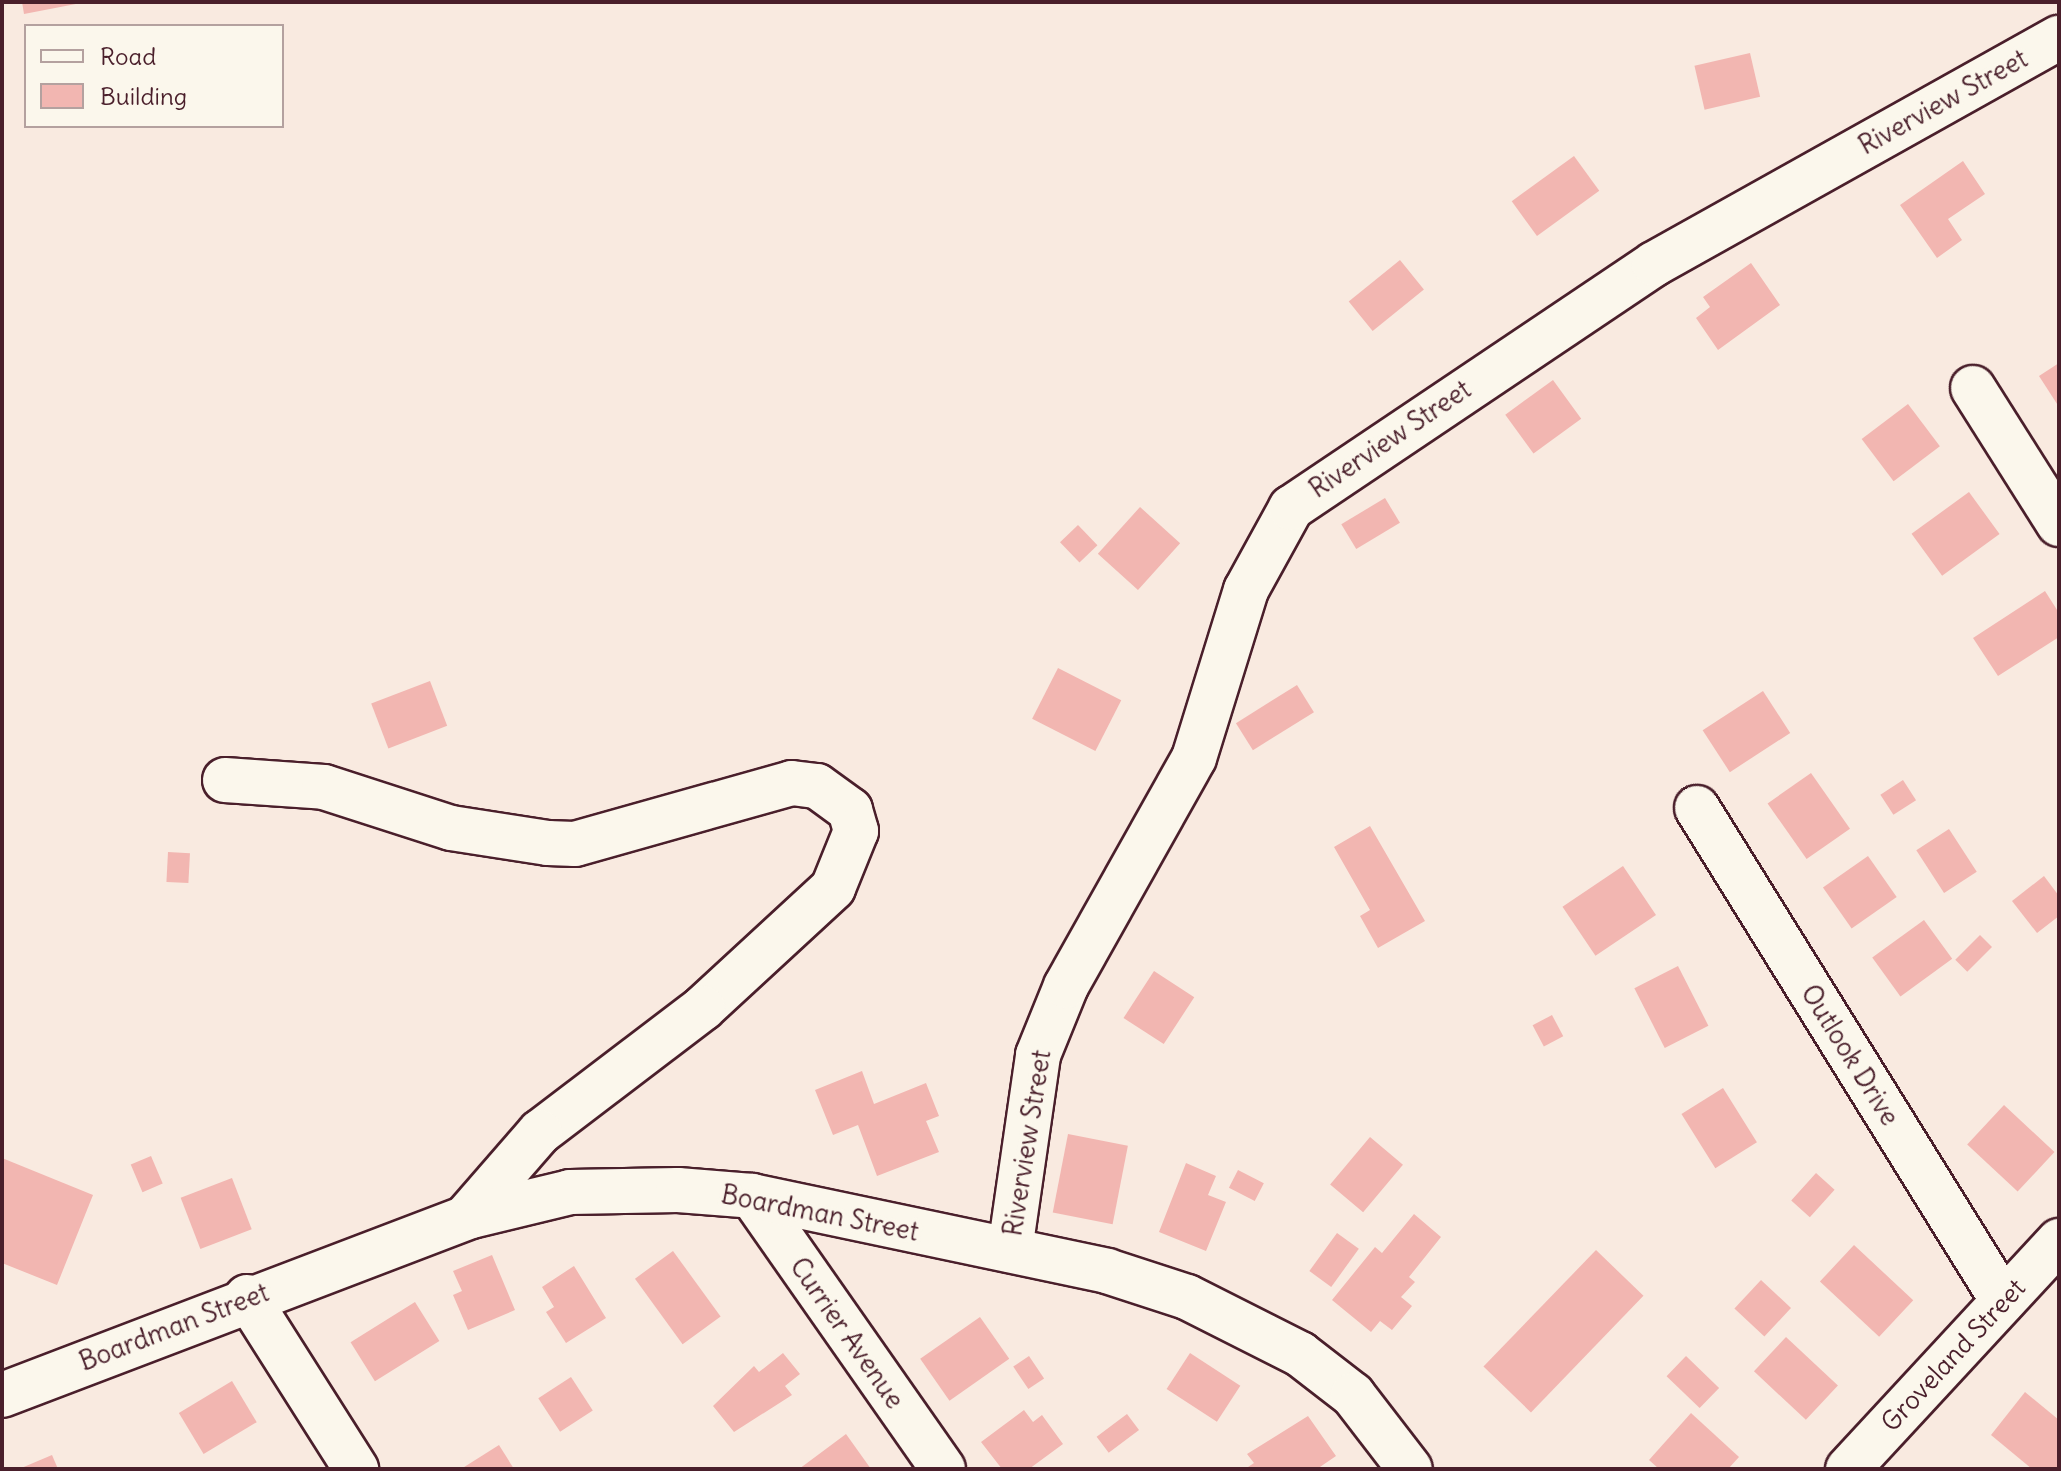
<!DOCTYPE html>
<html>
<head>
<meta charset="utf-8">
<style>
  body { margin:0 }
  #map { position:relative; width:2061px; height:1471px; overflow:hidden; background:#f9eae0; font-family:Delius,sans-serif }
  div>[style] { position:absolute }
  .building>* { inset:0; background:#f2b6b1; transform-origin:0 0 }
  .roads { filter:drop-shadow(2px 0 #4a1f2b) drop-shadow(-2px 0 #4a1f2b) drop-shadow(0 2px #4a1f2b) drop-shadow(0 -2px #4a1f2b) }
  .minor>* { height:44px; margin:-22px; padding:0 22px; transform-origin:22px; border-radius:22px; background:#fbf7ec }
  .major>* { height:44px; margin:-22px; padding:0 22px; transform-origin:22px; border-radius:22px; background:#fbf7ec }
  span { translate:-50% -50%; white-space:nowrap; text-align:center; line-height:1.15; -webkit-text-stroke:8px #fbf7ec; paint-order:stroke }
  .street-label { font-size:26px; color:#4a1f2b }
  .frame { position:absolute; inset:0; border:4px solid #4a1f2b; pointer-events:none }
  .legend { position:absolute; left:24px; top:24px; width:260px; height:104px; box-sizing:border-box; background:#fbf7ec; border:2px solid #b4a19f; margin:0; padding:10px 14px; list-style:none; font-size:24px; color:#4a1f2b }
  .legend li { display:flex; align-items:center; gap:16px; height:40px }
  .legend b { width:40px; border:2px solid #b4a19f }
</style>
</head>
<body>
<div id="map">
  <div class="building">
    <i style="clip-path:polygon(22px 2px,81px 2px,81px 3px,24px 14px)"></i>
    <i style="left:1750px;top:53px;width:45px;height:57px;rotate:77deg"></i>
    <i style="left:1574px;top:156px;width:43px;height:77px;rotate:54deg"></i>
    <i style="clip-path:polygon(1963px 161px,1985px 194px,1948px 219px,1962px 240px,1937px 258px,1900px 205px)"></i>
    <i style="left:1400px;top:260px;width:38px;height:66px;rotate:51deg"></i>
    <i style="clip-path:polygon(1751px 263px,1780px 305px,1718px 350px,1696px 318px,1710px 307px,1703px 297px)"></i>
    <i style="clip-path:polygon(2059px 363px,2059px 407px,2039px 376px)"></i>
    <i style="left:1553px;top:380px;width:48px;height:59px;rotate:54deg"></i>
    <i style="left:1908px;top:404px;width:53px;height:58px;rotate:53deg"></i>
    <i style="left:1969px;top:492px;width:52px;height:71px;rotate:54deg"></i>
    <i style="left:1385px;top:498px;width:29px;height:51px;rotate:59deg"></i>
    <i style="left:1140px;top:507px;width:54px;height:63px;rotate:42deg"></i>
    <i style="left:1078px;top:525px;width:28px;height:25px;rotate:46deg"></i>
    <i style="clip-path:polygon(2045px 591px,2059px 613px,2059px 637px,1998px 676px,1973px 638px)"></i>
    <i style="left:1058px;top:668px;width:71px;height:57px;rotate:27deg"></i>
    <i style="left:430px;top:681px;width:48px;height:63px;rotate:69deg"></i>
    <i style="left:1297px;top:685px;width:32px;height:72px;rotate:58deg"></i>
    <i style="left:1763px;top:691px;width:50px;height:72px;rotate:57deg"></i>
    <i style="left:1811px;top:773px;width:68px;height:53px;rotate:55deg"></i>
    <i style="left:1903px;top:780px;width:24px;height:27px;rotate:57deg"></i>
    <i style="clip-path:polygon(1370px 826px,1425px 921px,1378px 948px,1360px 916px,1370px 910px,1334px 847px)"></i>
    <i style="left:1949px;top:829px;width:51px;height:39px;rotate:57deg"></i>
    <i style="left:168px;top:852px;width:22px;height:30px;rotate:3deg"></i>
    <i style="left:1868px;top:856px;width:50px;height:55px;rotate:55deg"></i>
    <i style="left:1623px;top:866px;width:59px;height:73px;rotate:56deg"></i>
    <i style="clip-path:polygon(2044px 876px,2059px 896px,2059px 916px,2037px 933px,2012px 901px)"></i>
    <i style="left:1924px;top:920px;width:48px;height:64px;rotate:54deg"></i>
    <i style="left:1980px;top:935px;width:17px;height:35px;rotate:45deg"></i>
    <i style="left:1678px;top:966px;width:67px;height:49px;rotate:63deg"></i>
    <i style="left:1154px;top:971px;width:48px;height:56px;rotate:33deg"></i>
    <i style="left:1552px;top:1015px;width:24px;height:22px;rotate:62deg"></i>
    <i style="clip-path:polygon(862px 1071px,874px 1104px,926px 1083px,939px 1116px,926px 1121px,939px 1152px,877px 1176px,858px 1125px,833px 1135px,815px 1090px)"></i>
    <i style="left:1723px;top:1088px;width:64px;height:49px;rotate:58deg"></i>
    <i style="left:2004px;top:1105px;width:69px;height:54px;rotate:43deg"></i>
    <i style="left:1068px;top:1134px;width:61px;height:80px;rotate:11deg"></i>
    <i style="left:1370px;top:1137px;width:43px;height:62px;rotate:40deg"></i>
    <i style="left:151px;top:1156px;width:30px;height:22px;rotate:67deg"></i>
    <i style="clip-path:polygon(2px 1158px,93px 1195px,57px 1285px,2px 1263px)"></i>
    <i style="clip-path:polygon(1186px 1163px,1216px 1176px,1208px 1195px,1226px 1202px,1206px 1251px,1159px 1232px)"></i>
    <i style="left:1238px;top:1170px;width:29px;height:20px;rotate:27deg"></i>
    <i style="left:1816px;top:1173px;width:25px;height:37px;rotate:42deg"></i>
    <i style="left:232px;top:1178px;width:55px;height:55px;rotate:69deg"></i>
    <i style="clip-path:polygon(1414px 1214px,1441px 1237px,1409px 1277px,1415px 1282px,1401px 1297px,1412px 1306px,1392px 1330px,1380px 1321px,1371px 1332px,1332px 1300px,1375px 1247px,1382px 1253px)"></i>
    <i style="left:1337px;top:1233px;width:27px;height:47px;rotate:36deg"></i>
    <i style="left:1854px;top:1245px;width:81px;height:50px;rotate:43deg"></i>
    <i style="left:1596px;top:1250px;width:66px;height:162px;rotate:44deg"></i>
    <i style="left:673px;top:1251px;width:81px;height:47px;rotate:54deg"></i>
    <i style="clip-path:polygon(492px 1255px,515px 1310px,468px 1330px,453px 1295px,462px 1291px,453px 1271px)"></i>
    <i style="clip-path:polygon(574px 1266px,606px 1318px,566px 1343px,546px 1312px,554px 1307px,542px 1287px)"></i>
    <i style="left:1761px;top:1280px;width:41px;height:39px;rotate:43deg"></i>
    <i style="left:415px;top:1302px;width:46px;height:76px;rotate:58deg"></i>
    <i style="left:980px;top:1317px;width:51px;height:73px;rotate:55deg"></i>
    <i style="left:1786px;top:1337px;width:71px;height:47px;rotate:43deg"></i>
    <i style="clip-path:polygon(783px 1353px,800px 1374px,785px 1386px,792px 1395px,734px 1432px,713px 1406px,754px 1366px,759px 1372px)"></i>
    <i style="left:1190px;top:1353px;width:60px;height:43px;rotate:33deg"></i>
    <i style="left:1029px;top:1356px;width:27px;height:19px;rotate:56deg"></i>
    <i style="left:1686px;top:1356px;width:46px;height:28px;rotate:44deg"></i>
    <i style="left:571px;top:1377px;width:40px;height:39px;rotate:57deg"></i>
    <i style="left:232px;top:1381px;width:48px;height:62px;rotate:59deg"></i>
    <i style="clip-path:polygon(2025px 1392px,2059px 1420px,2059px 1469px,2032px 1469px,1991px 1435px)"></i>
    <i style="clip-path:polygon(1024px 1410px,1033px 1422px,1042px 1415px,1063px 1444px,1029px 1469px,1002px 1469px,981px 1442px)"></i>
    <i style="clip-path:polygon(1691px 1413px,1739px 1457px,1728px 1469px,1659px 1469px,1649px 1460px)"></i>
    <i style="left:1127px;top:1414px;width:20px;height:38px;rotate:53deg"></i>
    <i style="clip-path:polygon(1308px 1416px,1336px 1456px,1317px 1469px,1245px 1469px,1254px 1463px,1247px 1454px)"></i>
    <i style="clip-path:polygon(846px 1434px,871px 1469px,799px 1469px)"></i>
    <i style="clip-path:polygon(499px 1445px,514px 1469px,461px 1469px)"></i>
    <i style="clip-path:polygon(52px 1455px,58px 1469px,19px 1469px)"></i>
  </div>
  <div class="roads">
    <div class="minor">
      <i style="left:1973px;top:388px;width:161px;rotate:57.7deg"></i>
      <i style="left:225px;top:780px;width:99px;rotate:4deg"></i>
      <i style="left:324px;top:787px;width:133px;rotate:17.9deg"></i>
      <i style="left:451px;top:828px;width:98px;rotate:8.8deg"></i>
      <i style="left:548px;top:843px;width:27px;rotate:2deg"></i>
      <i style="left:575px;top:844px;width:225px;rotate:-15.7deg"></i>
      <i style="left:792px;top:783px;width:25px;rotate:7deg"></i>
      <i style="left:817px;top:786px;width:41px;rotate:36deg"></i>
      <i style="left:850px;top:810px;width:22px;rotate:74deg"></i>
      <i style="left:856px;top:831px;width:61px;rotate:112deg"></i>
      <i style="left:833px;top:888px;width:177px;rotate:137.3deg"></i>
      <i style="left:703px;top:1008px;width:205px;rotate:142.7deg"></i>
      <i style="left:540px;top:1132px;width:113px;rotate:131deg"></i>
      <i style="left:1697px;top:808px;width:580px;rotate:58.17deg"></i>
      <i style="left:752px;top:1196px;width:333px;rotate:55deg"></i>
      <i style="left:1010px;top:1250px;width:197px;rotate:-81.8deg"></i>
      <i style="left:1038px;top:1055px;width:74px;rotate:-67.9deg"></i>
      <i style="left:1066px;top:986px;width:261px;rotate:-60.7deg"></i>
      <i style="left:1194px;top:758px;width:176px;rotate:-72.8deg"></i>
      <i style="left:1246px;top:590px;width:94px;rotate:-61.2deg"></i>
      <i style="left:1291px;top:508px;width:437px;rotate:-33.9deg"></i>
      <i style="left:1654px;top:264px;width:464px;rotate:-29.2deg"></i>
      <i style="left:247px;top:1297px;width:204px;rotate:57.6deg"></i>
      <i style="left:2px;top:1395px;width:502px;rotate:-20.89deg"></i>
      <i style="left:471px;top:1216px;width:102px;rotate:-13.6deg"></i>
      <i style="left:570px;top:1192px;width:108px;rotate:-1.1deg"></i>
      <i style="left:678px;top:1190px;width:74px;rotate:4.6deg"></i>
      <i style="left:752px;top:1196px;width:363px;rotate:11.9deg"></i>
      <i style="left:1107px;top:1271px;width:84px;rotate:18deg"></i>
      <i style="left:1187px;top:1297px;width:127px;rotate:26.8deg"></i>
      <i style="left:1300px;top:1354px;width:67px;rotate:37.7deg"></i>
      <i style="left:1353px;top:1395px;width:93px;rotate:52.4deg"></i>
    </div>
    <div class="major">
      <i style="left:1848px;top:1469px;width:311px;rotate:-47.2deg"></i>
    </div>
  </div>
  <div class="street-label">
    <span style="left:1943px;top:102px;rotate:-29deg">Riverview Street</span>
    <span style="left:1390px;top:439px;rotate:-34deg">Riverview Street</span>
    <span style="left:1850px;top:1055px;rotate:58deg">Outlook Drive</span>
    <span style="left:1027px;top:1143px;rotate:-81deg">Riverview Street</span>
    <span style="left:820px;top:1213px;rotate:11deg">Boardman Street</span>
    <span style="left:174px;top:1327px;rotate:-21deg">Boardman Street</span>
    <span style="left:847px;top:1333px;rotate:55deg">Currier Avenue</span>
    <span style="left:1953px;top:1355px;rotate:-47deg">Groveland Street</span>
  </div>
  <div class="frame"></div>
  <ul class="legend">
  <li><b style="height:10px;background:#fbf7ec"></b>Road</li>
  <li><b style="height:22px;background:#f2b6b1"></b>Building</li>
  </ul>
</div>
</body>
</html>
